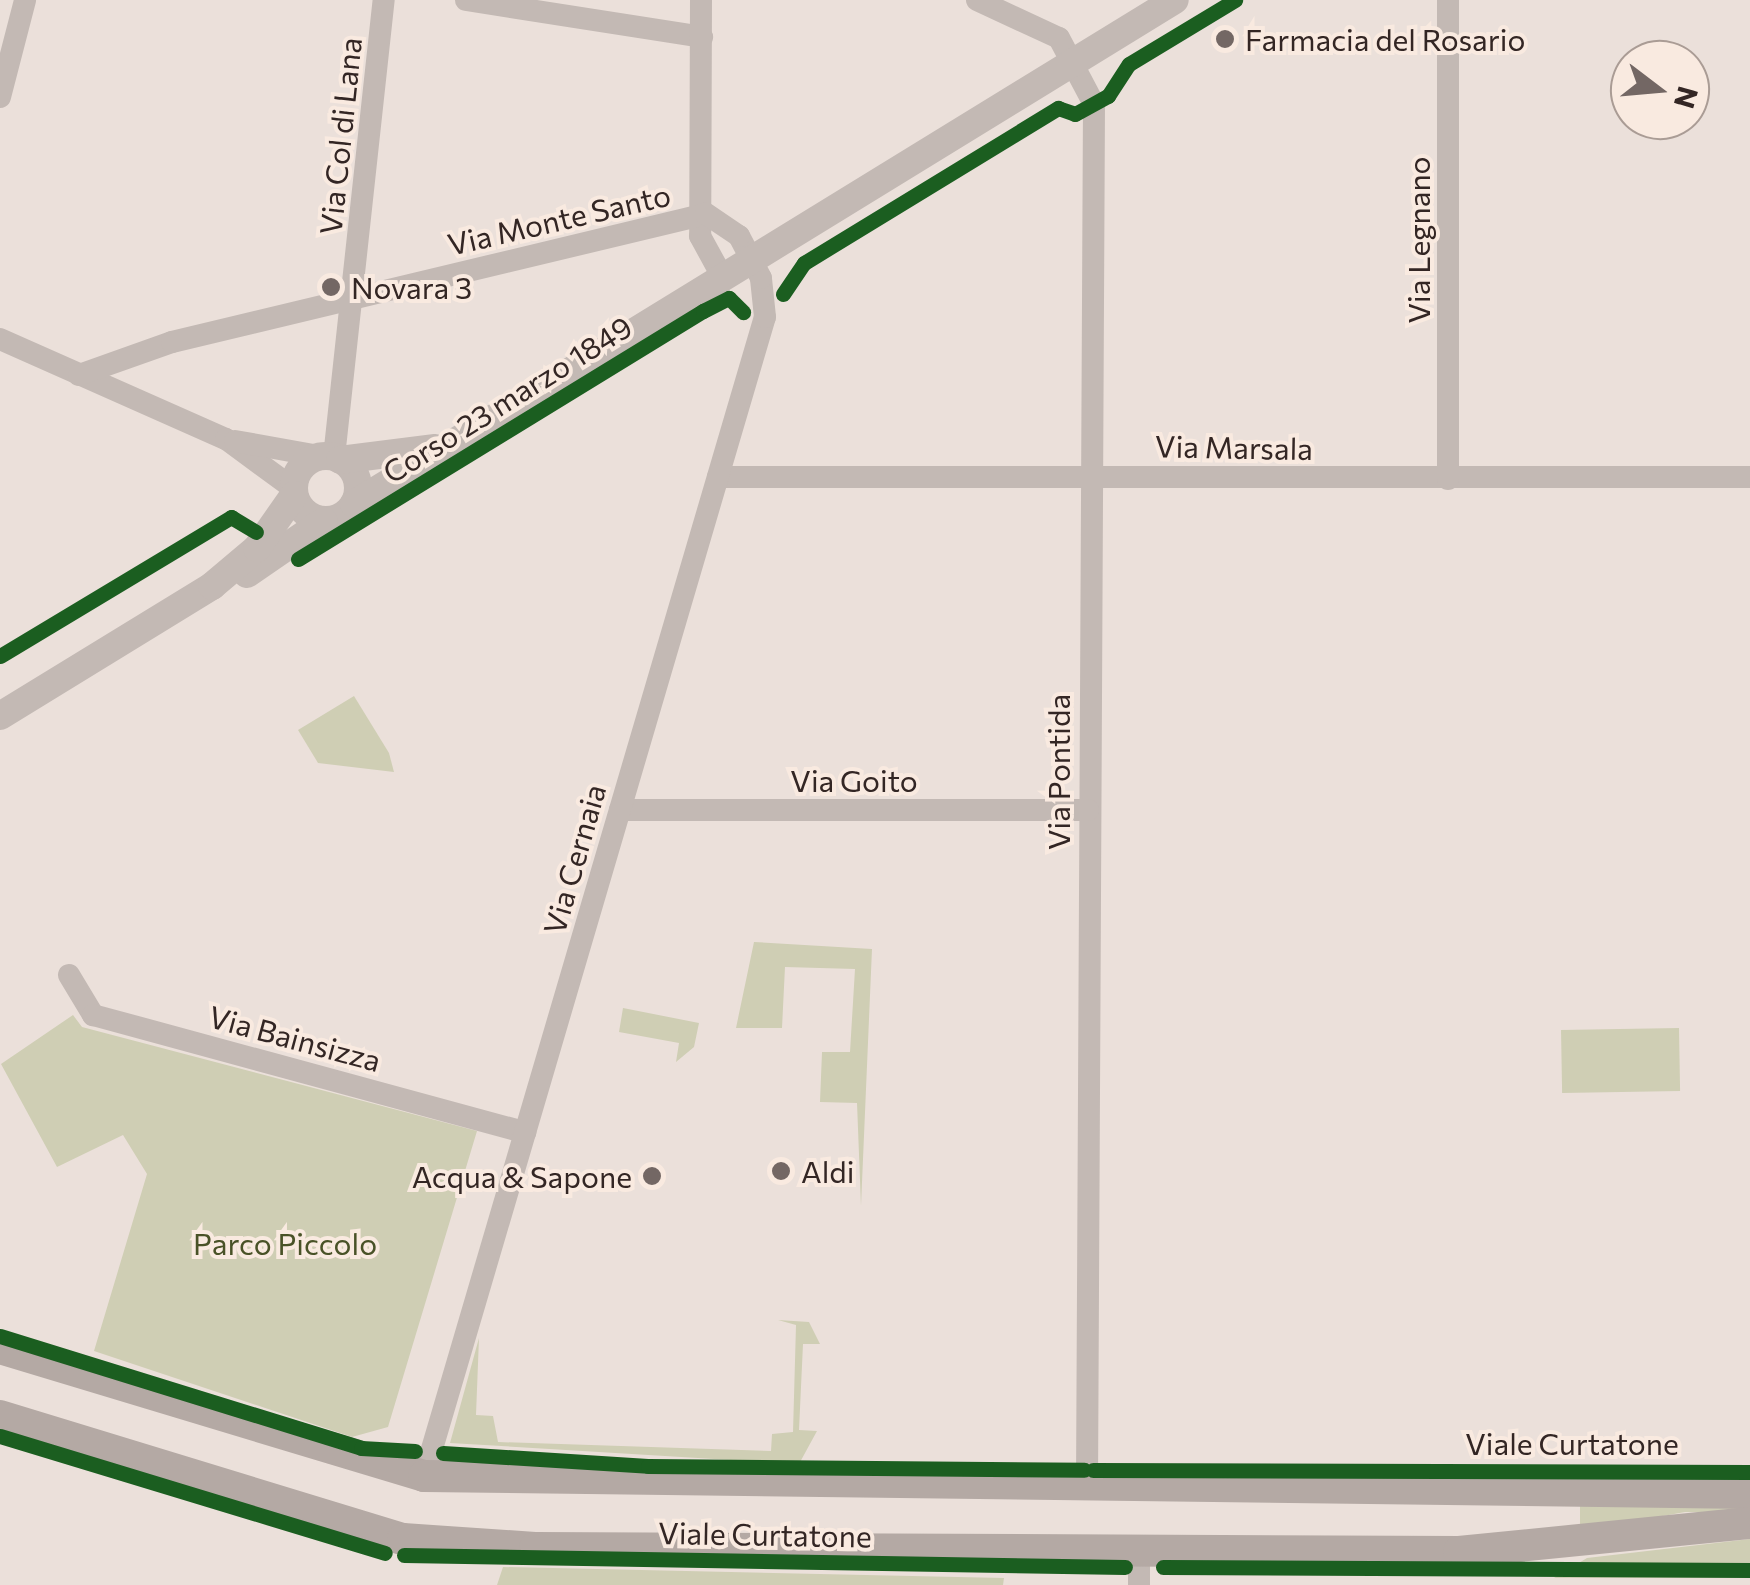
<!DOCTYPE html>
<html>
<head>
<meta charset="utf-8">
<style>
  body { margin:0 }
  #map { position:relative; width:1750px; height:1585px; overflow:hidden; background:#ebe0da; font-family:Commissioner,sans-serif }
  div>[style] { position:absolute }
  .green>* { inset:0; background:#cfceb4; transform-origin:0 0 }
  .minor>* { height:22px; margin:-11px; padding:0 11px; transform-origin:11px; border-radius:11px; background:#c3b9b4 }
  .tertiary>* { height:28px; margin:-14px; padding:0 14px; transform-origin:14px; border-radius:14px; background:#c3b9b4 }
  .tertiary>.ring { margin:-14px; padding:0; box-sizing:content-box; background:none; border:28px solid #c3b9b4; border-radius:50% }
  .secondary>* { height:32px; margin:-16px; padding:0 16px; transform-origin:16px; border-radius:16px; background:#b4a9a4 }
  .cycleway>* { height:15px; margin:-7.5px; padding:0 7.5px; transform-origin:7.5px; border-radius:7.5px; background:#1b5e20 }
  .dots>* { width:28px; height:28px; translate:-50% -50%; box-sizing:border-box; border:5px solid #f9eae0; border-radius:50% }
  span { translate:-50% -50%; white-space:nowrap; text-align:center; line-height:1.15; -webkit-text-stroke:8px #f9eae0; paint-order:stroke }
  .poi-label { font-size:30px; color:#332624 }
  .left { translate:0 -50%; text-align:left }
  .right { translate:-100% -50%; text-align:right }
  .street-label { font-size:30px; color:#332624 }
  .park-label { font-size:30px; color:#495227 }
  .north { position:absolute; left:1610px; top:40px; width:100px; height:100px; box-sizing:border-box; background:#f9eae0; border:2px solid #aa9c95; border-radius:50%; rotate:106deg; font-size:28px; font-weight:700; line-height:40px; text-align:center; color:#332624 }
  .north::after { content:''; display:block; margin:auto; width:35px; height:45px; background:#736764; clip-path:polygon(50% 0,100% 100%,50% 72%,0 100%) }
</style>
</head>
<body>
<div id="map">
  <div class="green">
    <i style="clip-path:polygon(354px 696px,389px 753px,394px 772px,318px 763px,298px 730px)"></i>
    <i style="clip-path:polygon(754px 942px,872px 949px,861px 1206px,857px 1103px,820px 1102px,822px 1052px,850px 1052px,855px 969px,785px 967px,782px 1028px,736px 1028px)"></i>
    <i style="clip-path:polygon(623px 1008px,699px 1023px,694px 1047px,676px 1062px,679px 1043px,619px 1032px)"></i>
    <i style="clip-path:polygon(73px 1015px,82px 1027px,477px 1131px,388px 1427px,352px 1437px,94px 1351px,147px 1174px,123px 1135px,57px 1167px,1px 1064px)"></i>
    <i style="left:1679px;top:1028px;width:63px;height:118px;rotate:89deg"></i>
    <i style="clip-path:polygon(778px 1320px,809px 1322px,820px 1344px,803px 1344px,799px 1430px,817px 1431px,799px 1464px,450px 1443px,479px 1338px,476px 1415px,493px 1416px,498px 1442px,771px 1451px,772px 1434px,793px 1432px,796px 1325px)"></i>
    <i style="clip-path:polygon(1580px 1501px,1750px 1502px,1750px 1512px,1685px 1512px,1580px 1531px)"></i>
    <i style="clip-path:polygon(1750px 1539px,1750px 1578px,1554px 1578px,1587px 1558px)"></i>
    <i style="clip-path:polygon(503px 1567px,1004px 1578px,1003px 1585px,497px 1585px)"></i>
  </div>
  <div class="minor">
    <i style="left:466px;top:0;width:239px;rotate:8.9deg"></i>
    <i style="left:701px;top:0;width:236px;rotate:90.2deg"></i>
    <i style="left:700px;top:236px;width:48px;rotate:61.3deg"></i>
    <i style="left:977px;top:0;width:90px;rotate:24.9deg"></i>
    <i style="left:1059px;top:38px;width:75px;rotate:62.1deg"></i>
    <i style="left:1094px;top:104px;width:1383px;rotate:90.29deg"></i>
    <i style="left:0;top:97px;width:100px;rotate:-75.5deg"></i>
    <i style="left:0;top:339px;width:247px;rotate:23.9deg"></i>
    <i style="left:226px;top:439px;width:84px;rotate:36.3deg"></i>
    <i style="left:79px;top:375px;width:99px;rotate:-19.5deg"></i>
    <i style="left:172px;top:342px;width:549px;rotate:-13.48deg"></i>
    <i style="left:235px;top:441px;width:84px;rotate:10.2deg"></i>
    <i style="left:334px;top:457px;width:460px;rotate:-83.8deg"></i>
    <i style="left:718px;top:477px;width:1032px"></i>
    <i style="left:1448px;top:479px;width:479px;rotate:-90deg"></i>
    <i style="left:620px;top:810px;width:468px"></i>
    <i style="left:69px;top:975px;width:47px;rotate:59deg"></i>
    <i style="left:93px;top:1015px;width:448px;rotate:15.2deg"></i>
    <i style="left:424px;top:1476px;width:1208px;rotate:-73.61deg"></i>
    <i style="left:765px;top:317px;width:39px;rotate:-96deg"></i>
    <i style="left:761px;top:278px;width:47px;rotate:-117.6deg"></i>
    <i style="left:739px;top:236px;width:40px;rotate:-146deg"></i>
    <i style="left:1139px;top:1585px;width:34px;rotate:-90deg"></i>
  </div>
  <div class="tertiary">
    <i class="ring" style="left:294px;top:456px;width:36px;height:36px"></i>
    <i style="left:340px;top:460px;width:96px;rotate:-7.2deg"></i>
    <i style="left:354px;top:504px;width:963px;rotate:-31.55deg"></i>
    <i style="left:247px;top:574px;width:93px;rotate:-34.5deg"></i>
    <i style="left:0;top:716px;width:249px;rotate:-31.5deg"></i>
    <i style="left:212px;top:586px;width:59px;rotate:-40.2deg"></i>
    <i style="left:257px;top:548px;width:65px;rotate:-55.1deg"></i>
  </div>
  <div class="secondary">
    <i style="left:0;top:1348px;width:443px;rotate:16.8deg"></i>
    <i style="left:424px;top:1476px;width:1326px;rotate:0.73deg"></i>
    <i style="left:0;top:1416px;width:421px;rotate:17deg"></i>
    <i style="left:403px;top:1539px;width:132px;rotate:3.9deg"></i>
    <i style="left:535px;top:1548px;width:924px;rotate:0.25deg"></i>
    <i style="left:1459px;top:1552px;width:292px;rotate:-5.7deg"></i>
  </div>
  <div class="cycleway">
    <i style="left:783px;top:294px;width:37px;rotate:-56deg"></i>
    <i style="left:804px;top:263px;width:298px;rotate:-31.4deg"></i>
    <i style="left:1058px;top:108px;width:18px;rotate:19deg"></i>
    <i style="left:1075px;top:114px;width:38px;rotate:-29deg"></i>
    <i style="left:1108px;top:96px;width:38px;rotate:-57deg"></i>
    <i style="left:1129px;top:64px;width:124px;rotate:-31.1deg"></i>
    <i style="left:298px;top:559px;width:475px;rotate:-31.5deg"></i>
    <i style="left:703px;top:311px;width:29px;rotate:-27deg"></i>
    <i style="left:729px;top:298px;width:20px;rotate:45deg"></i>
    <i style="left:0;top:656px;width:270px;rotate:-31deg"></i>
    <i style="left:231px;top:517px;width:29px;rotate:31deg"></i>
    <i style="left:0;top:1336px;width:378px;rotate:17.2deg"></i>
    <i style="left:361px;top:1448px;width:54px;rotate:3.2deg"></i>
    <i style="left:0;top:1436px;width:402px;rotate:16.9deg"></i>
    <i style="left:443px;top:1453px;width:205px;rotate:3.6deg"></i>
    <i style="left:648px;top:1466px;width:436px;rotate:0.5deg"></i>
    <i style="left:1093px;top:1470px;width:657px;rotate:0.17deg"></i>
    <i style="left:404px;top:1555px;width:721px;rotate:0.95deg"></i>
    <i style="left:1163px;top:1567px;width:587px;rotate:0.29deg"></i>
  </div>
  <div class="dots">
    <i style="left:1225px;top:39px;background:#736764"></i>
    <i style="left:331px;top:287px;background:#736764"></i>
    <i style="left:781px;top:1171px;background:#736764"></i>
    <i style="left:652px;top:1176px;background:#736764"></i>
  </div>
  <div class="poi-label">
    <span class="left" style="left:1245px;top:39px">Farmacia del Rosario</span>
    <span class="left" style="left:351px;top:287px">Novara 3</span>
    <span class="left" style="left:801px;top:1171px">Aldi</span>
    <span class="right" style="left:632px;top:1176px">Acqua &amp; Sapone</span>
  </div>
  <div class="street-label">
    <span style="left:340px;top:136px;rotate:-84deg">Via Col di Lana</span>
    <span style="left:559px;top:219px;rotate:-13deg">Via Monte Santo</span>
    <span style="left:1418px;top:240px;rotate:-90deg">Via Legnano</span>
    <span style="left:507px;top:399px;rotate:-32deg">Corso 23 marzo 1849</span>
    <span style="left:1234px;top:447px;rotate:1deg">Via Marsala</span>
    <span style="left:1058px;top:772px;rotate:-90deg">Via Pontida</span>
    <span style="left:854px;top:780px">Via Goito</span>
    <span style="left:574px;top:859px;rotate:-74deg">Via Cernaia</span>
    <span style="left:295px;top:1038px;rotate:15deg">Via Bainsizza</span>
    <span style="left:1572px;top:1443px">Viale Curtatone</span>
    <span style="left:765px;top:1534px;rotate:1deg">Viale Curtatone</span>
  </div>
  <div class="park-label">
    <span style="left:285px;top:1243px">Parco Piccolo</span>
  </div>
  <div class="north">N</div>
</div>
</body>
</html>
